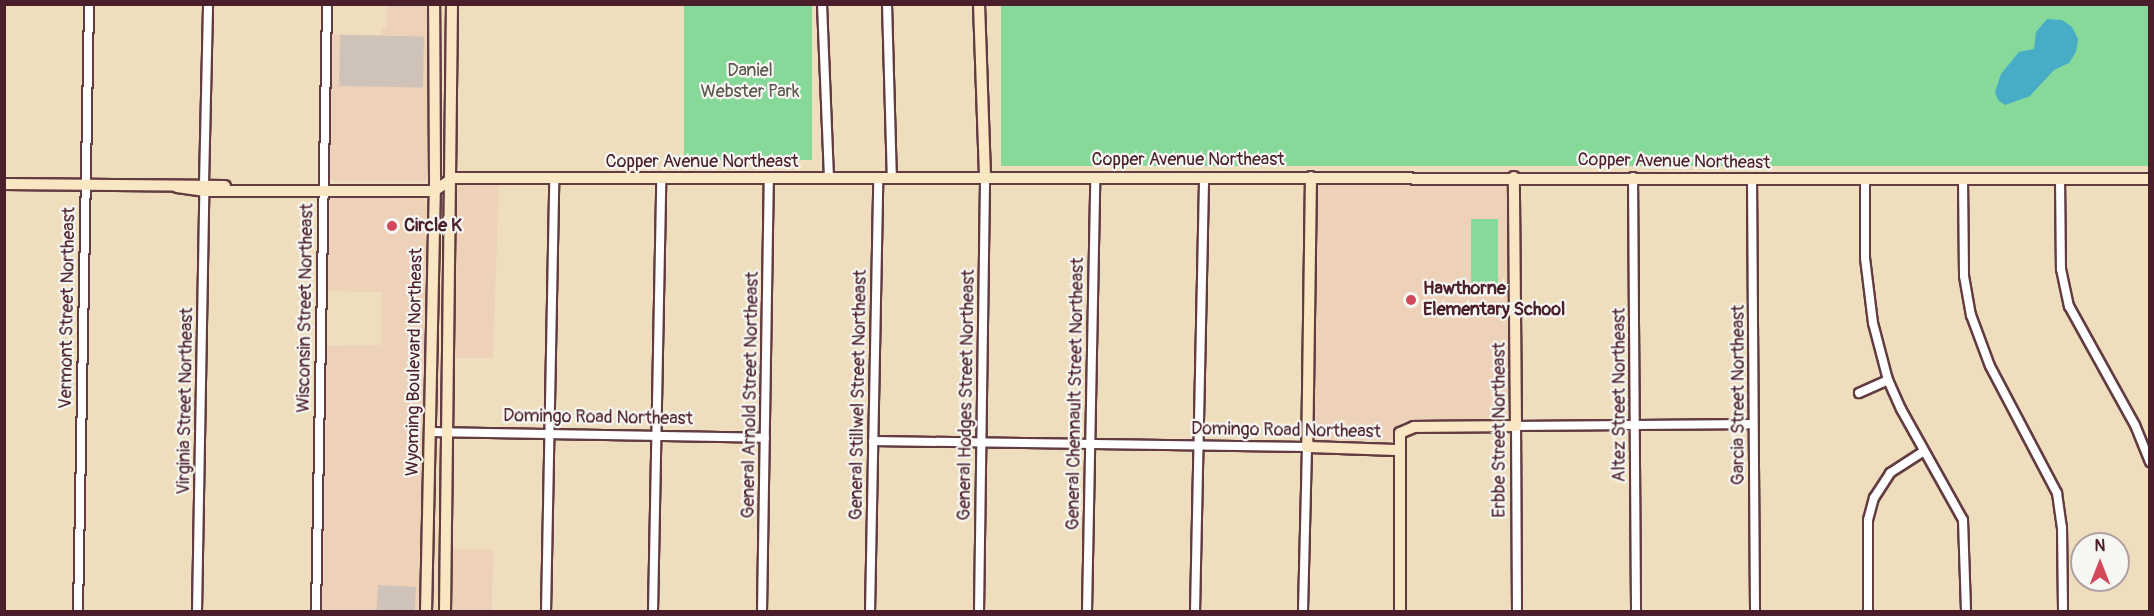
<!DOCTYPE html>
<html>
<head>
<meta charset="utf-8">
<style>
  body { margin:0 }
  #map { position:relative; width:2154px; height:616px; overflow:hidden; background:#efdebe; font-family:Pangolin,sans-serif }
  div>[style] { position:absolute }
  .built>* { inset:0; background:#edd2b9; transform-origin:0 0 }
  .industrial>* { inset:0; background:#cec2b9; transform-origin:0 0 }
  .green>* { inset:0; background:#87d999; transform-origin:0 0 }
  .water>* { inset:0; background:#47adc7 }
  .roads { filter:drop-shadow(2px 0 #633c41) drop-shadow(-2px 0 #633c41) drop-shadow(0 2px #633c41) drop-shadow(0 -2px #633c41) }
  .street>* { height:8px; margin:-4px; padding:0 4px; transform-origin:4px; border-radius:4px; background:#fff }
  .secondary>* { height:10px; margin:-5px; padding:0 5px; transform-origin:5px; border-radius:5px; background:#f9e7c3 }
  .dots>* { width:16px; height:16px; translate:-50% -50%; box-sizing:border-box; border:3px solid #f6f6f2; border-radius:50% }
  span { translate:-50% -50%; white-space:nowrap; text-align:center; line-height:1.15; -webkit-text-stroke:4.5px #f6f6f2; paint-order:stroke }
  .park-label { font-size:18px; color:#5c574c }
  .street-label { font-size:18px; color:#4a1f2b }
  .poi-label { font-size:18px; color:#4a1f2b; font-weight:700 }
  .left { translate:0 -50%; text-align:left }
  .frame { position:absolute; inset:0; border:6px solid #4a1f2b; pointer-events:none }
  .north { position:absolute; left:2070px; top:532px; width:60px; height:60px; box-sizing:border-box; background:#f6f6f2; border:2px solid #b1a0a2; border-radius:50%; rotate:0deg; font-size:16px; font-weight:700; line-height:24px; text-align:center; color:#4a1f2b }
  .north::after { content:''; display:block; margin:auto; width:21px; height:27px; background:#d1495b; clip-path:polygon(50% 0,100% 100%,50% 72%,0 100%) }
</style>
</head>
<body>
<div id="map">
  <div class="built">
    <i style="clip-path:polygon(387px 5px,428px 5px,427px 181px,334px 182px,329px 177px,332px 34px,381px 35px,382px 28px,386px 28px)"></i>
    <i style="clip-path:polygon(462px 183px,499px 184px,493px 358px,454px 358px,457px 188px)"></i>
    <i style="clip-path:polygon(1316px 183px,1510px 183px,1507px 418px,1400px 422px,1393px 440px,1313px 440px)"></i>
    <i style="clip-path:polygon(334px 197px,422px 199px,427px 203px,420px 611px,321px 612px,326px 346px,381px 345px,382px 292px,327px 291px,328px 202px)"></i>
    <i style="left:450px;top:549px;width:43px;height:62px;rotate:1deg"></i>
  </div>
  <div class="industrial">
    <i style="left:340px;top:35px;width:84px;height:51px;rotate:1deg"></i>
    <i style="left:378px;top:585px;width:38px;height:26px;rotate:3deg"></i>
  </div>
  <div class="green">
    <i style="left:684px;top:5px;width:128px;height:155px"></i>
    <i style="left:1001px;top:5px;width:1148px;height:161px"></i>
    <i style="left:1498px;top:219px;width:68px;height:27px;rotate:90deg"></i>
  </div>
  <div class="water">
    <i style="clip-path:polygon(2047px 19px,2062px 20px,2072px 27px,2078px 39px,2076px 52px,2069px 63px,2054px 70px,2030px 96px,2005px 105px,1998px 100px,1995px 92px,2001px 74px,2019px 52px,2034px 49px,2036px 32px)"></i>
  </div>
  <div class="roads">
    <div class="street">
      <i style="left:822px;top:4px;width:174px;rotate:87.7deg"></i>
      <i style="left:887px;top:4px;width:174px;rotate:88.4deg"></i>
      <i style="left:1633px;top:177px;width:435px;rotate:89.6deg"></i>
      <i style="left:2060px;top:178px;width:91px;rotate:89.4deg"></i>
      <i style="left:2061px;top:269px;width:38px;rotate:78deg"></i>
      <i style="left:2069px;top:306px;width:136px;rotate:61deg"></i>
      <i style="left:2135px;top:425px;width:40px;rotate:68deg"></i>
      <i style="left:1752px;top:179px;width:433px;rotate:89.6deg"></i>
      <i style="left:1963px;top:179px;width:97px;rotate:89.4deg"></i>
      <i style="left:1964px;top:276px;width:40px;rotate:80deg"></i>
      <i style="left:1971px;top:315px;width:54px;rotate:69.6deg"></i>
      <i style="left:1990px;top:366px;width:144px;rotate:62.2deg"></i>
      <i style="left:2057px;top:493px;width:34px;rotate:82deg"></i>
      <i style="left:2062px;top:527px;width:85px;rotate:89.3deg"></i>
      <i style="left:1865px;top:180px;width:78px;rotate:90deg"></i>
      <i style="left:1865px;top:258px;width:65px;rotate:83deg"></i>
      <i style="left:1873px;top:323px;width:59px;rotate:75.3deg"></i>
      <i style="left:1888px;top:380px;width:32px;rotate:66deg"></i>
      <i style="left:1901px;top:409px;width:127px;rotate:60.8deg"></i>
      <i style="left:1963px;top:520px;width:92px;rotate:88.1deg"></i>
      <i style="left:204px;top:184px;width:180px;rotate:-88.7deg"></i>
      <i style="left:1859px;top:393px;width:32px;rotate:-24deg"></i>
      <i style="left:430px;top:432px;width:335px;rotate:1deg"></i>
      <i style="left:873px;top:441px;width:434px;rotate:0.8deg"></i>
      <i style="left:1307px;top:447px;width:165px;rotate:91.4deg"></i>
      <i style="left:78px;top:612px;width:608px;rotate:-88.96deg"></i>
      <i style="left:197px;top:612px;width:421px;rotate:-89deg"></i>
      <i style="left:316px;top:612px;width:608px;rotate:-88.96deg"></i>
      <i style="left:546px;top:612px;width:434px;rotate:-88.9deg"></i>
      <i style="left:653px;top:612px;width:433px;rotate:-88.9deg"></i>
      <i style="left:762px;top:612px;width:434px;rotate:-89.1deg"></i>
      <i style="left:870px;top:612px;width:434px;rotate:-88.9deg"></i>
      <i style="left:979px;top:612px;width:434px;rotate:-89.2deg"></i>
      <i style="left:1087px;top:612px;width:435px;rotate:-88.9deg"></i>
      <i style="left:1195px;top:612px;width:435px;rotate:-88.8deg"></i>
      <i style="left:1517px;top:612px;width:186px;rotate:-90.3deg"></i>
      <i style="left:1516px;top:426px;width:237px;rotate:-0.5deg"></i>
      <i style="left:1868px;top:612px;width:92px;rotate:-90deg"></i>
      <i style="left:1868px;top:520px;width:23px;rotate:-75deg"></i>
      <i style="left:1874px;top:498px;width:30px;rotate:-57deg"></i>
      <i style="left:1890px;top:473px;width:40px;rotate:-32.9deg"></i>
    </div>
    <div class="secondary">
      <i style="left:979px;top:4px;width:174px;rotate:88deg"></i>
      <i style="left:1311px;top:177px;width:270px;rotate:90.8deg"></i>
      <i style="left:1307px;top:447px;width:91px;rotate:1.9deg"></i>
      <i style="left:4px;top:184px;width:221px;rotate:0.5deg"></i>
      <i style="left:177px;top:187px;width:27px;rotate:8deg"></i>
      <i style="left:204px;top:191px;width:230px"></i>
      <i style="left:434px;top:191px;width:23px;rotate:-34deg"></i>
      <i style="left:453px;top:178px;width:1697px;rotate:0.03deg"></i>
      <i style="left:426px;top:612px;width:436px;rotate:-88.8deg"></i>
      <i style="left:435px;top:176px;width:172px;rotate:-90.3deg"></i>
      <i style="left:445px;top:612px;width:608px;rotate:-89.34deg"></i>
      <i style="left:1400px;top:612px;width:179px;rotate:-90deg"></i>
      <i style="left:1400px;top:433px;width:15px;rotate:-23deg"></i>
      <i style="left:1414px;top:427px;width:102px;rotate:-0.6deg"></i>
      <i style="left:1516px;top:426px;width:249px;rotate:-90.5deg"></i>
    </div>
  </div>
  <div class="dots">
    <i style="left:392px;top:226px;background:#d1495b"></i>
    <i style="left:1411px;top:300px;background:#d1495b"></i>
  </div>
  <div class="park-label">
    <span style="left:750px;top:82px">Daniel<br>Webster Park</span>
  </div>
  <div class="street-label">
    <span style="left:1188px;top:160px">Copper Avenue Northeast</span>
    <span style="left:702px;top:162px">Copper Avenue Northeast</span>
    <span style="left:1674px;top:162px;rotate:1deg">Copper Avenue Northeast</span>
    <span style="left:68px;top:308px;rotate:-89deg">Vermont Street Northeast</span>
    <span style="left:306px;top:308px;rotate:-89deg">Wisconsin Street Northeast</span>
    <span style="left:415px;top:362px;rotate:-89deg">Wyoming Boulevard Northeast</span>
    <span style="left:1076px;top:394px;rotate:-89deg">General Chennault Street Northeast</span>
    <span style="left:751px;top:395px;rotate:-89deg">General Arnold Street Northeast</span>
    <span style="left:859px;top:395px;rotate:-89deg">General Stillwel Street Northeast</span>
    <span style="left:967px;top:395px;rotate:-89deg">General Hodges Street Northeast</span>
    <span style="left:1620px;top:395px;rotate:-90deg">Altez Street Northeast</span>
    <span style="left:1739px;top:395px;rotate:-90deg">Garcia Street Northeast</span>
    <span style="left:186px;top:401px;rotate:-89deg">Virginia Street Northeast</span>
    <span style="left:598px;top:418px;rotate:1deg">Domingo Road Northeast</span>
    <span style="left:1500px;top:430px;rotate:-90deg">Erbbe Street Northeast</span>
    <span style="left:1286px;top:431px;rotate:1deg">Domingo Road Northeast</span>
  </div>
  <div class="poi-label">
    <span class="left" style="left:404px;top:226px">Circle K</span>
    <span class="left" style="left:1423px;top:300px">Hawthorne<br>Elementary School</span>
  </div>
  <div class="frame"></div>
  <div class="north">N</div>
</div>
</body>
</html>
